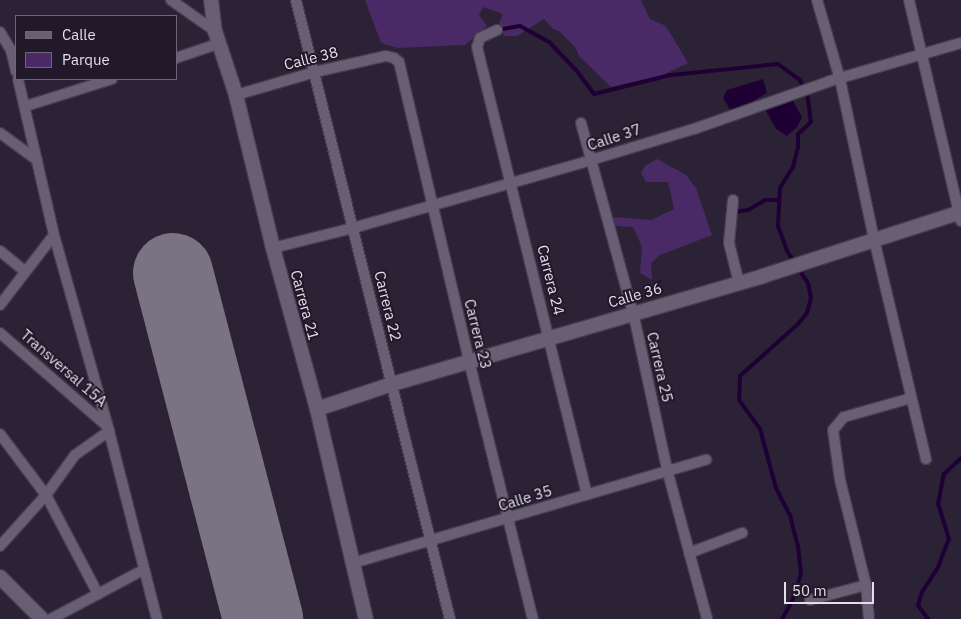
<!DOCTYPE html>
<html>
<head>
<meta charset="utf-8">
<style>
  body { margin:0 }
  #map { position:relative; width:961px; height:619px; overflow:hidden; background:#2b2235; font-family:"IBM Plex Sans",sans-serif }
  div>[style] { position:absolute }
  .green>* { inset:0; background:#492a67 }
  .water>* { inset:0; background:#1e0035 }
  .stream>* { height:4px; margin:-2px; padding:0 2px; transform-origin:2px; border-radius:2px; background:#1e0035 }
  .runway>* { height:80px; margin:-40px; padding:0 40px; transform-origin:40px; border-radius:40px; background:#7a7383 }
  .roads { filter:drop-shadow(1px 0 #453e4d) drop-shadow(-1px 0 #453e4d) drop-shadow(0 1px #453e4d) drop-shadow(0 -1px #453e4d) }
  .minor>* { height:10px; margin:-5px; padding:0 5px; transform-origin:5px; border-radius:5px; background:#685f74 }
  .tertiary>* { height:14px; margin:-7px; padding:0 7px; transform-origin:7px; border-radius:7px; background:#685f74 }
  .secondary>* { height:14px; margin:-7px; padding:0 7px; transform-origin:7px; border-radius:7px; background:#685f74 }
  span { translate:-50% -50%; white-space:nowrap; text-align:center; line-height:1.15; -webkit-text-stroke:4px #21182a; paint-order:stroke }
  .street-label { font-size:15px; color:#e3deea }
  .legend { position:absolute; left:15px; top:15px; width:162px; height:65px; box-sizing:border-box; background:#21182a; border:1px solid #6f6777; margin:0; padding:6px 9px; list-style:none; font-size:15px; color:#e3deea }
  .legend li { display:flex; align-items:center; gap:10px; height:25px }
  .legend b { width:25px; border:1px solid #6f6777 }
  .scale { position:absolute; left:784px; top:582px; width:90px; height:22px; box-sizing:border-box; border:2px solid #e3deea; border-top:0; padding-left:6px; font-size:15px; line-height:18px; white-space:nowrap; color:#e3deea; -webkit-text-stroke:4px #21182a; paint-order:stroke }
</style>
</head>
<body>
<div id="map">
  <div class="green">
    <i style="clip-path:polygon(365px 0,641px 0,650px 19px,666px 26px,688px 63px,663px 75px,611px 87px,580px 57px,575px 47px,559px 31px,553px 29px,544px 19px,517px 36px,504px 36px,499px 23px,503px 14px,483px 7px,479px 15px,487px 26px,465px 45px,398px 48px,381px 43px)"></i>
    <i style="clip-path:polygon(657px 159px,686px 175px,696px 188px,712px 235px,660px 255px,651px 263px,652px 280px,640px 273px,642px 247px,633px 227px,615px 226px,613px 217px,651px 220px,674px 209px,668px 182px,646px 182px,641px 173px,645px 166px)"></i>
  </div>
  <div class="water">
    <i style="clip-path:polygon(763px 79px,767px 93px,732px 113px,723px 98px,727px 90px)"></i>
    <i style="clip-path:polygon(793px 101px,802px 117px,797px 127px,787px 136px,776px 129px,764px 107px)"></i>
  </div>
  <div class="stream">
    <i style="left:497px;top:30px;width:23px;rotate:-10deg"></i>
    <i style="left:520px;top:26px;width:33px;rotate:29deg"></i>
    <i style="left:549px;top:42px;width:39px;rotate:46deg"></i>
    <i style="left:576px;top:70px;width:30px;rotate:53deg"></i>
    <i style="left:594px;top:94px;width:79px;rotate:-13.9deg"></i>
    <i style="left:671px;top:75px;width:108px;rotate:-5.9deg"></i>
    <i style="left:778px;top:64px;width:27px;rotate:36deg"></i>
    <i style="left:800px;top:80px;width:21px;rotate:67deg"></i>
    <i style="left:808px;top:99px;width:23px;rotate:83deg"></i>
    <i style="left:811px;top:122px;width:18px;rotate:137deg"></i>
    <i style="left:798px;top:134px;width:13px;rotate:90deg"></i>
    <i style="left:798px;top:147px;width:21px;rotate:104deg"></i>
    <i style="left:793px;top:167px;width:25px;rotate:122deg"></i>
    <i style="left:780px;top:188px;width:38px;rotate:93deg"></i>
    <i style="left:778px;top:226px;width:27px;rotate:70deg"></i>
    <i style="left:787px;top:251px;width:38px;rotate:57deg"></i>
    <i style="left:808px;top:283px;width:15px;rotate:79deg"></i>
    <i style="left:811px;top:298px;width:16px;rotate:105deg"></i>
    <i style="left:807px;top:313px;width:14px;rotate:129deg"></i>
    <i style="left:798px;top:324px;width:78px;rotate:138.1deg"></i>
    <i style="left:740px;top:376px;width:24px;rotate:92deg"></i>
    <i style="left:739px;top:400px;width:36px;rotate:54deg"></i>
    <i style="left:760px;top:429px;width:61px;rotate:74.8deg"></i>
    <i style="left:776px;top:488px;width:30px;rotate:63deg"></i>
    <i style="left:790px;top:515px;width:32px;rotate:76deg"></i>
    <i style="left:798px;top:546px;width:28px;rotate:84deg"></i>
    <i style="left:801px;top:574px;width:28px;rotate:108deg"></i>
    <i style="left:792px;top:601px;width:21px;rotate:119deg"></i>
    <i style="left:733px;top:212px;width:15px;rotate:-8deg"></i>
    <i style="left:748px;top:210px;width:20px;rotate:-30deg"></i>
    <i style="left:765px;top:200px;width:14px"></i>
    <i style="left:928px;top:619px;width:17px;rotate:-126deg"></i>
    <i style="left:918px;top:605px;width:14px;rotate:-73deg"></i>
    <i style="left:922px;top:592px;width:30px;rotate:-57deg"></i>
    <i style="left:938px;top:567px;width:30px;rotate:-69deg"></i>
    <i style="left:949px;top:539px;width:37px;rotate:-107deg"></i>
    <i style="left:938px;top:504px;width:31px;rotate:-79deg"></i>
    <i style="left:944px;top:474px;width:23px;rotate:-43deg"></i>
  </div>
  <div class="runway">
    <i style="left:173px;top:273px;width:358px;rotate:75.4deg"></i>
  </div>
  <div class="roads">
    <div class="minor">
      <i style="left:171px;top:0;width:54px;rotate:35.2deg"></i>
      <i style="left:296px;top:0;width:638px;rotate:76.03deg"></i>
      <i style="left:817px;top:0;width:82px;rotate:73.8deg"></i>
      <i style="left:840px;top:79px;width:164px;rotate:78deg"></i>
      <i style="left:874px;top:239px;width:226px;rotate:76.7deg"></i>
      <i style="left:909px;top:0;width:227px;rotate:76.8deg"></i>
      <i style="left:497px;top:30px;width:19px;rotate:155deg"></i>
      <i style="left:480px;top:38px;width:9px;rotate:108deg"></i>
      <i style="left:477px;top:47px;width:461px;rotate:76.2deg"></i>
      <i style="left:0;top:32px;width:21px;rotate:59deg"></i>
      <i style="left:11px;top:50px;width:22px;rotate:77deg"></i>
      <i style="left:176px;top:58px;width:46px;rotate:-18.8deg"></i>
      <i style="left:18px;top:79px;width:160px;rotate:77deg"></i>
      <i style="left:54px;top:235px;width:204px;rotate:74.3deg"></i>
      <i style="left:109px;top:431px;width:194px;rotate:75.7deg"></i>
      <i style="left:236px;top:95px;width:82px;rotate:-16.2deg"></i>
      <i style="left:315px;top:72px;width:73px;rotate:-12.7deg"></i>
      <i style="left:386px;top:56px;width:8px;rotate:14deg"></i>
      <i style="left:394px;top:58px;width:6px;rotate:39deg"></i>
      <i style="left:399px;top:62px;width:307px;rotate:76.8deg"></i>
      <i style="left:469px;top:361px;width:266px;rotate:76.1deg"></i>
      <i style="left:26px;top:106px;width:90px;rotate:-17.4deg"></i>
      <i style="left:581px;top:123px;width:205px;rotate:74.7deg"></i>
      <i style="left:635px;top:321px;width:156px;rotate:77.8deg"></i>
      <i style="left:668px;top:473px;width:151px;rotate:75deg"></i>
      <i style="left:0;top:133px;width:46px;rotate:36.1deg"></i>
      <i style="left:733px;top:200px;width:43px;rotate:95.3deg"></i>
      <i style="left:729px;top:243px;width:41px;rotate:76deg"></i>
      <i style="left:273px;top:248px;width:82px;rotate:-14deg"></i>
      <i style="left:353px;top:228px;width:248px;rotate:-15.9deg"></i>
      <i style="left:591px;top:160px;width:108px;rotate:-16.8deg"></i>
      <i style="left:694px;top:129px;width:144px;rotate:-19.4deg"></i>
      <i style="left:830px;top:81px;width:136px;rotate:-16.2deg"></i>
      <i style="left:0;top:251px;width:32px;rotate:39deg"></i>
      <i style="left:0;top:305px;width:88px;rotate:-52.4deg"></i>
      <i style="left:0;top:333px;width:142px;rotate:41deg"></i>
      <i style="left:0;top:434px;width:76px;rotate:53deg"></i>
      <i style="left:46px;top:495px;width:112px;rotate:62.3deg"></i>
      <i style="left:0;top:546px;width:69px;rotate:-48deg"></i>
      <i style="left:46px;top:495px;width:49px;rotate:-54.1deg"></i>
      <i style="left:75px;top:455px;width:42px;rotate:-35.2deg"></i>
      <i style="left:689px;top:553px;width:57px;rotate:-20.7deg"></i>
      <i style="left:353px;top:563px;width:368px;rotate:-16.3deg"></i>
      <i style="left:810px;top:600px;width:58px;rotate:-15deg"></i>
      <i style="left:51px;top:619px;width:104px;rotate:-28deg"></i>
      <i style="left:869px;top:619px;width:34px;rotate:-95deg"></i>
      <i style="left:866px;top:585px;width:108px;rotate:-103.9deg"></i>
      <i style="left:840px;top:480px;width:50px;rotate:-98deg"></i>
      <i style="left:833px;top:430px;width:17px;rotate:-50deg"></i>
      <i style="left:844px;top:417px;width:70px;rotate:-15.8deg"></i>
    </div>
    <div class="tertiary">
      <i style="left:211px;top:0;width:31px;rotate:83deg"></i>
      <i style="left:215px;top:31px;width:67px;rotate:71.8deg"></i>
      <i style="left:236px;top:95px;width:157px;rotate:76.4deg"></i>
      <i style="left:273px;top:248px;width:167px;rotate:74.7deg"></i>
      <i style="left:317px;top:409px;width:216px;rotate:76.9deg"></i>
      <i style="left:317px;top:409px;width:79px;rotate:-18.4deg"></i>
      <i style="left:392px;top:384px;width:386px;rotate:-16.2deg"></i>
      <i style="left:763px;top:276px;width:208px;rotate:-17.9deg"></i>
    </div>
    <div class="secondary">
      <i style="left:0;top:577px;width:59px;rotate:45deg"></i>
    </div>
  </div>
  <div class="street-label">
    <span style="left:311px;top:58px;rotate:-14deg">Calle 38</span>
    <span style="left:614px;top:137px;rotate:-18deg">Calle 37</span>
    <span style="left:551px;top:280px;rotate:76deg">Carrera 24</span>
    <span style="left:635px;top:295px;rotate:-16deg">Calle 36</span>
    <span style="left:305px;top:305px;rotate:75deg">Carrera 21</span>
    <span style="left:388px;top:306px;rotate:76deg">Carrera 22</span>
    <span style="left:478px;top:334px;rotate:76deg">Carrera 23</span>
    <span style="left:660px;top:367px;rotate:77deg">Carrera 25</span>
    <span style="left:64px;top:368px;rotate:41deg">Transversal 15A</span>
    <span style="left:525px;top:498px;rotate:-17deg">Calle 35</span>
  </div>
  <ul class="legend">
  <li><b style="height:6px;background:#685f74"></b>Calle</li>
  <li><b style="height:14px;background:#492a67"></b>Parque</li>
  </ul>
  <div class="scale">50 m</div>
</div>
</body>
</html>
